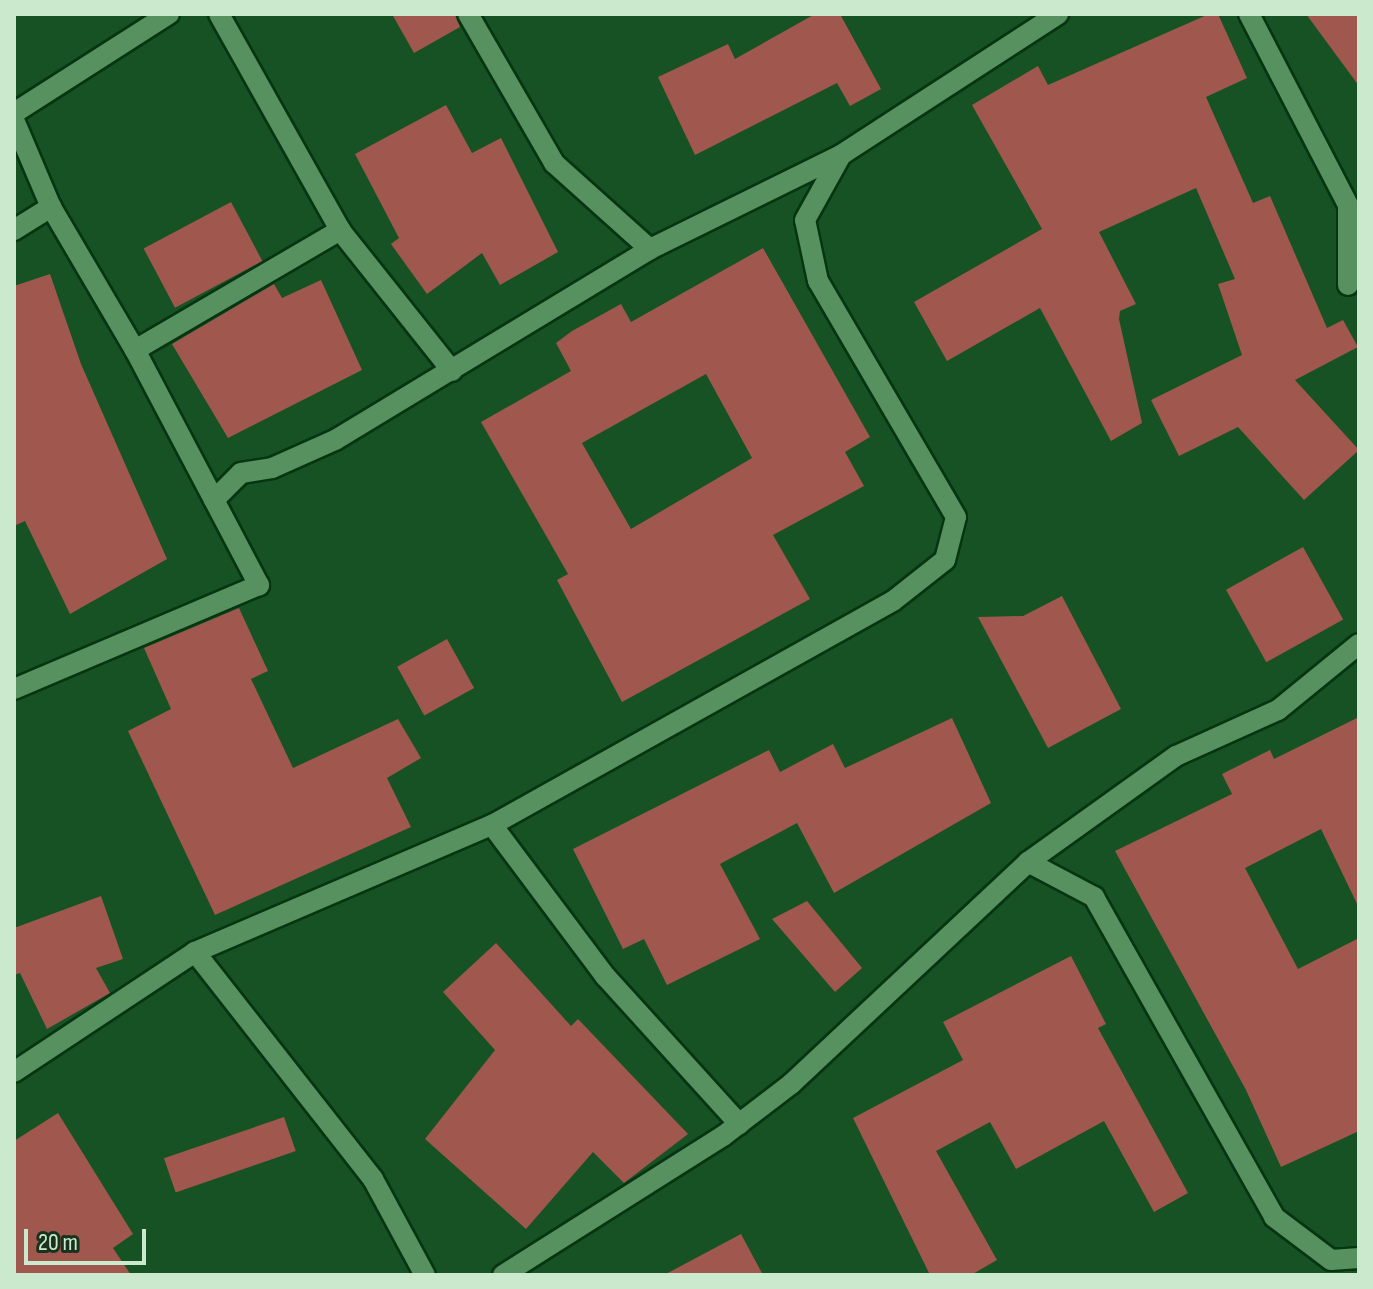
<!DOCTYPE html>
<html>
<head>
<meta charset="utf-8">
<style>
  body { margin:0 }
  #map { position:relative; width:1373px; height:1289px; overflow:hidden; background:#165224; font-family:"Sofia Sans Condensed",sans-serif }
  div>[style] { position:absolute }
  .building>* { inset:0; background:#9f574e; transform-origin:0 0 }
  .roads { filter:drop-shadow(2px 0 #063512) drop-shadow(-2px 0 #063512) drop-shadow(0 2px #063512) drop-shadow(0 -2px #063512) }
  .minor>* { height:20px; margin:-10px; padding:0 10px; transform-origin:10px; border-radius:10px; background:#57915f }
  span { translate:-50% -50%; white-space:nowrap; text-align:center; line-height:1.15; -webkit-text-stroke:7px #19321d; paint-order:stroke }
  .frame { position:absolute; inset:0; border:16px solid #cbe9cd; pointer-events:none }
  .scale { position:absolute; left:24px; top:1229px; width:122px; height:36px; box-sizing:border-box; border:4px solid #cbe9cd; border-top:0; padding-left:10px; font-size:24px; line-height:28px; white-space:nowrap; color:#cbe9cd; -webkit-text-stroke:6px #19321d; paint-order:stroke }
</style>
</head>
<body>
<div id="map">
  <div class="building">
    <i style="clip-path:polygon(392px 14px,455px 14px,460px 27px,414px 53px)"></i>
    <i style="clip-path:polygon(815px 14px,840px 14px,881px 89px,850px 106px,837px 83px,695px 155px,658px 77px,728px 44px,735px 59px)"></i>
    <i style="clip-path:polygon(1209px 14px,1218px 14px,1247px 78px,1206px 97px,1253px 203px,1270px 196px,1327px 328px,1343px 320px,1358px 347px,1295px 380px,1359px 450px,1304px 500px,1238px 427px,1179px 456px,1151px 400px,1242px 355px,1218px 284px,1235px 279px,1196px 188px,1099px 232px,1136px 304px,1120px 311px,1119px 319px,1142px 423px,1111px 441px,1040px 308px,947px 361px,914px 302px,1042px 229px,972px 105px,1038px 66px,1048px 85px)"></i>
    <i style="clip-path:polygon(1306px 14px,1359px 14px,1359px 86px)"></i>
    <i style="clip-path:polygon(446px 105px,472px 153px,501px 138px,558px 252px,500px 285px,482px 253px,427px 294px,391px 244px,399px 238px,355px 154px)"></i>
    <i style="left:231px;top:202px;width:67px;height:99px;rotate:62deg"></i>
    <i style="clip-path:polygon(evenodd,763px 248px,870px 437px,845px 452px,864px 486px,773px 535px,810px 599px,622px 702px,557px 580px,568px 574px,481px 422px,571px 371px,556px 343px,572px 331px,621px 304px,631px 322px,763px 248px,706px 374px,752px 458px,631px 529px,582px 443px,706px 374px)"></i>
    <i style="clip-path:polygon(50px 274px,81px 364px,167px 559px,70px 614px,25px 521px,14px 526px,14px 286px)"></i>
    <i style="clip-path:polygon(321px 280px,362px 370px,228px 438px,172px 344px,274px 284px,282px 298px)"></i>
    <i style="left:1303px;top:547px;width:83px;height:88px;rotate:61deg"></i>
    <i style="clip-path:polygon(1062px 596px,1121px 709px,1048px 748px,978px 617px,1023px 616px)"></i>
    <i style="clip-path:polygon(239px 608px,268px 671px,251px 679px,293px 768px,398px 719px,421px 758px,387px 778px,411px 827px,215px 915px,128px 731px,171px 709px,144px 648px)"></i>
    <i style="left:447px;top:639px;width:56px;height:57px;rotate:61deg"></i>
    <i style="clip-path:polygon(1359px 717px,1359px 908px,1321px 829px,1245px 868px,1298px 969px,1359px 938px,1359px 1131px,1281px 1167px,1246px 1090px,1115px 851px,1232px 794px,1222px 774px,1270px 750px,1274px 759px)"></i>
    <i style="clip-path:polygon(952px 718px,991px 803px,834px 893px,797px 823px,720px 864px,760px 939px,667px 985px,644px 939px,623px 949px,573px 849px,769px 750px,780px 772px,833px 744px,845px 768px)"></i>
    <i style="clip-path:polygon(101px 896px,123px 959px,96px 968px,110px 993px,47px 1029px,20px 973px,14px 975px,14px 928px)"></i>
    <i style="clip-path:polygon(807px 901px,862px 968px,835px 992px,772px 919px)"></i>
    <i style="clip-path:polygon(496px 943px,571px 1026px,578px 1019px,688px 1134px,624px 1183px,593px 1152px,526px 1229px,425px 1139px,495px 1050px,443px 992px)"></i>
    <i style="clip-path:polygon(1071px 956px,1106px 1024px,1098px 1028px,1188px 1193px,1154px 1212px,1104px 1121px,1016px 1169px,990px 1122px,936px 1151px,997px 1260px,971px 1275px,930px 1275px,853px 1118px,963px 1060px,943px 1022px)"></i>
    <i style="clip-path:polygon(58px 1113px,133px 1234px,113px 1248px,131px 1275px,14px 1275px,14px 1141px)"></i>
    <i style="left:284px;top:1117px;width:36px;height:127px;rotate:71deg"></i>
    <i style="clip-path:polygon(741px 1234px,763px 1275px,664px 1275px)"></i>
  </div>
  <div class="roads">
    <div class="minor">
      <i style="left:219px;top:14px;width:248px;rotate:60.7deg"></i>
      <i style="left:340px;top:230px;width:180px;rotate:51.5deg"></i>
      <i style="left:468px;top:14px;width:172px;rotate:60deg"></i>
      <i style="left:554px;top:163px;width:129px;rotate:41.9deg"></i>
      <i style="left:1249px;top:14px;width:215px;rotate:62.6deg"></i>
      <i style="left:1348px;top:205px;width:80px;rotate:90deg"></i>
      <i style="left:14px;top:113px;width:184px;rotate:-32.6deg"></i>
      <i style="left:14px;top:120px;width:95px;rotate:67deg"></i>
      <i style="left:51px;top:207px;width:166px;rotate:59.6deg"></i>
      <i style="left:135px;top:350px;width:266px;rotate:62.2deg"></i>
      <i style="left:259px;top:585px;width:266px;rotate:157deg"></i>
      <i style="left:14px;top:230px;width:44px;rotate:-31.9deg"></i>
      <i style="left:135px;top:350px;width:238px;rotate:-30.3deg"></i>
      <i style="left:214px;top:500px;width:38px;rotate:-45deg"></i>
      <i style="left:241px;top:473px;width:31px;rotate:-9deg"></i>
      <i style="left:272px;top:468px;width:69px;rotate:-24deg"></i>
      <i style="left:335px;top:440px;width:368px;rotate:-31.2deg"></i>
      <i style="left:650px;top:249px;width:213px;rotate:-26.2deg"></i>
      <i style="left:841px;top:155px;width:259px;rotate:-33deg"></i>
      <i style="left:492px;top:825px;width:189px;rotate:53.2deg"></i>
      <i style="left:605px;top:976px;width:200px;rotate:47.8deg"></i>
      <i style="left:1028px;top:862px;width:75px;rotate:27.9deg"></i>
      <i style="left:1094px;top:897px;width:367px;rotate:60.6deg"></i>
      <i style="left:1274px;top:1217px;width:71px;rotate:37deg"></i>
      <i style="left:1331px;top:1260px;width:28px;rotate:-4deg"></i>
      <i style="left:195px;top:952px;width:288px;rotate:51.9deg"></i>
      <i style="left:373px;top:1179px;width:109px;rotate:61.6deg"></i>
      <i style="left:14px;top:1072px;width:217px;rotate:-33.5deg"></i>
      <i style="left:195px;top:952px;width:323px;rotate:-23.2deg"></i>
      <i style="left:492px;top:825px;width:459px;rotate:-29.2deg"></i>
      <i style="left:893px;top:601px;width:66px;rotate:-38.3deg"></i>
      <i style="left:945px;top:560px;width:44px;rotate:-75.7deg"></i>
      <i style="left:956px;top:517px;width:273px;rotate:-120.3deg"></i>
      <i style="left:818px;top:281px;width:62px;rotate:-102deg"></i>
      <i style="left:805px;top:220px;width:74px;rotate:-61deg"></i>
      <i style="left:503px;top:1275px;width:260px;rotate:-32.3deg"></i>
      <i style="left:723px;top:1136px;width:86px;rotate:-37.4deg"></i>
      <i style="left:791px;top:1084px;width:325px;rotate:-43.1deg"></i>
      <i style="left:1028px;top:862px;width:182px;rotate:-35.6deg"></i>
      <i style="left:1176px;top:756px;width:112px;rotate:-24.3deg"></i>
      <i style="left:1278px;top:710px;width:104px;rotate:-39.2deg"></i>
    </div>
  </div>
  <div class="frame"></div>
  <div class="scale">20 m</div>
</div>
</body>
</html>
